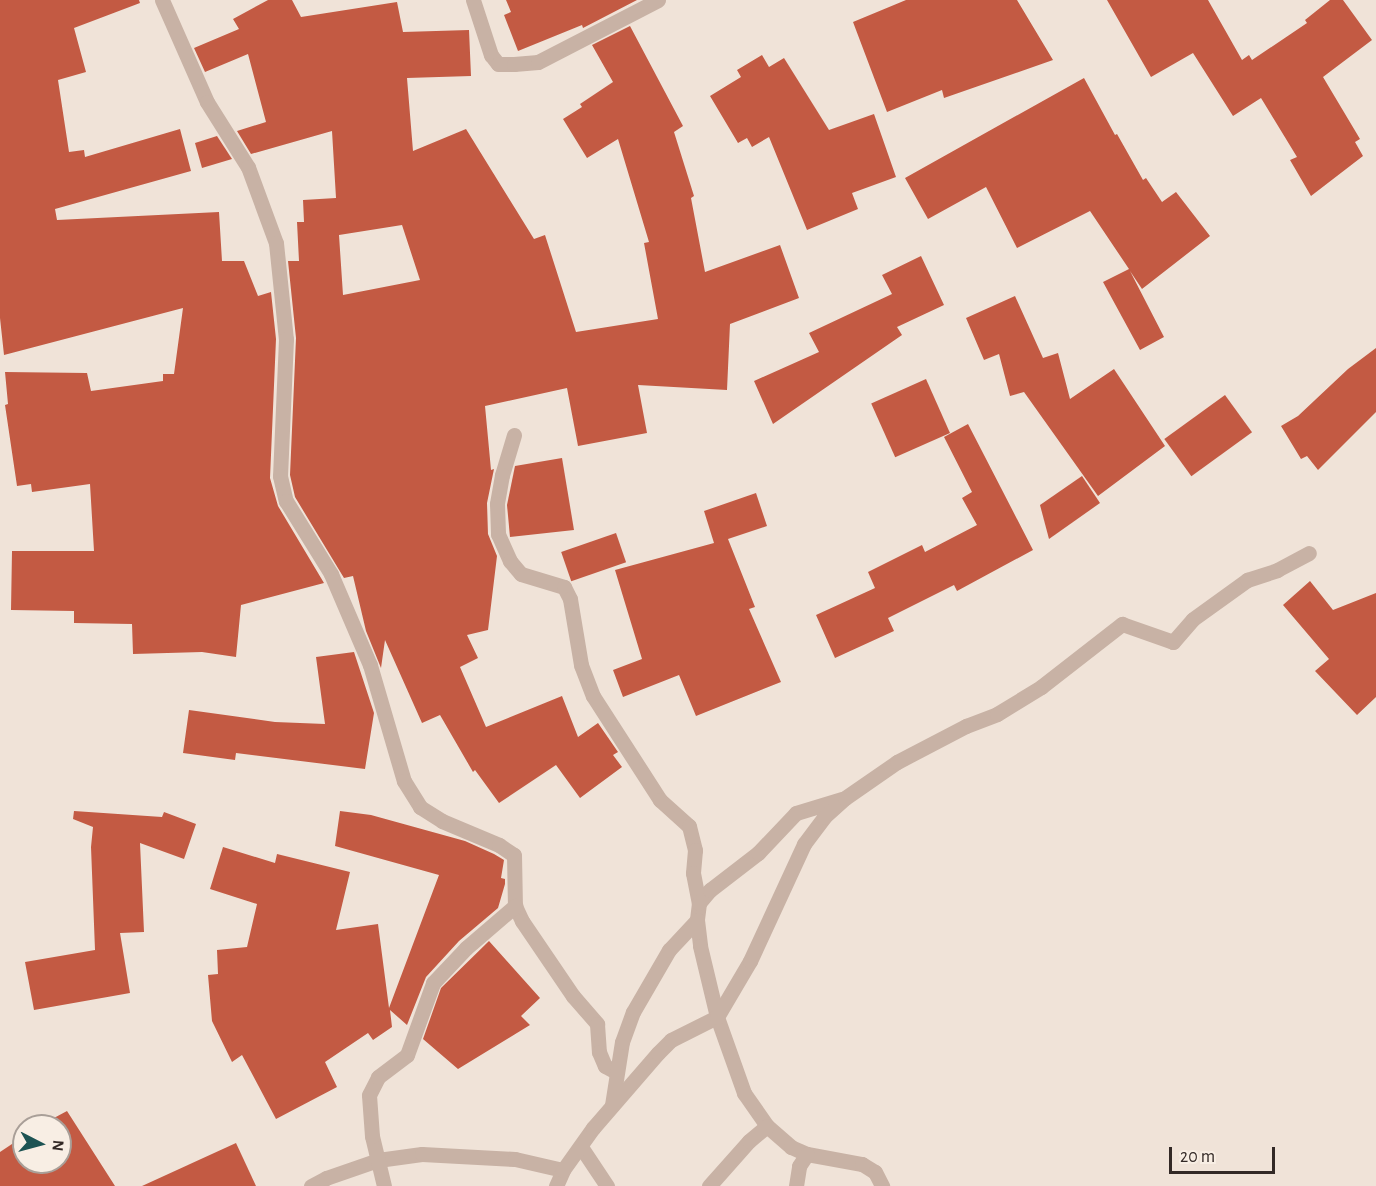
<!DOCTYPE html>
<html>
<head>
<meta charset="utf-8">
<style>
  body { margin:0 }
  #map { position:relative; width:1376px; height:1186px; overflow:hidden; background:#f0e3d8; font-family:"Alegreya Sans",sans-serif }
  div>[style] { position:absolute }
  .building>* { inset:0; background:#c35a43; transform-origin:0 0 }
  .minor>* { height:15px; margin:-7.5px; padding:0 7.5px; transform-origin:7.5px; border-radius:7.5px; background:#c8b2a5 }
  span { translate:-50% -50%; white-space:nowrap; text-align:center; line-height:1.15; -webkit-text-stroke:6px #f8eee4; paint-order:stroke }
  .north { position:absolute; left:12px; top:1114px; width:60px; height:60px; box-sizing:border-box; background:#f8eee4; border:2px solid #a99f98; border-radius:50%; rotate:96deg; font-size:16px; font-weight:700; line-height:24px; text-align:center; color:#332926 }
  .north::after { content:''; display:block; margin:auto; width:21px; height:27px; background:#1d5353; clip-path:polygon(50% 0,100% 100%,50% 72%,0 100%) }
  .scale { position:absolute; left:1169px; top:1147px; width:106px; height:27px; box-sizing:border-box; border:3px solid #332926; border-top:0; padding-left:8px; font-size:18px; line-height:21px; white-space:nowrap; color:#332926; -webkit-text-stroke:4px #f8eee4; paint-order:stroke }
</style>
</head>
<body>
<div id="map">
  <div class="building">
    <i style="clip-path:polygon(0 0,139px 0,140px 3px,74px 28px,86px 72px,58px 80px,69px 152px,84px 150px,85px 157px,180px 129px,191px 171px,55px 209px,57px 220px,219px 212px,222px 261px,244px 261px,258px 296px,271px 292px,276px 339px,270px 478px,278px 506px,324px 583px,241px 605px,236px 657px,202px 652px,133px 654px,132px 624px,74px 623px,74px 611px,11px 610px,12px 551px,94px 551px,90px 484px,32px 492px,31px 484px,17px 486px,5px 405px,8px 404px,5px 372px,87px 373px,91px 391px,163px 381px,163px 374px,174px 374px,183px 308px,4px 355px,0 318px)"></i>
    <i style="clip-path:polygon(evenodd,268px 0,292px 0,301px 17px,397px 2px,403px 32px,469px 30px,471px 76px,407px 78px,413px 151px,466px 129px,534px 239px,545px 235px,576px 332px,658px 319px,644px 243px,649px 242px,618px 139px,587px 158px,563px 119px,582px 107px,580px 104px,613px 82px,592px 45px,630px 26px,683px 126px,674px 132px,694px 196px,691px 198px,705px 272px,780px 245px,799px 298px,730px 324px,727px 390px,638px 385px,647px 433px,578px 446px,567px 388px,485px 406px,491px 470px,494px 469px,487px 503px,488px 534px,497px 556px,488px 630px,467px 635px,478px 658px,460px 667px,486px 727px,562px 696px,578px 737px,598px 723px,618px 752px,613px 755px,622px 767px,580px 798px,556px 765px,499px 803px,475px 770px,473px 772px,440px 715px,422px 723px,385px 640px,381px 668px,366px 631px,353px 576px,344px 578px,295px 497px,290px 475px,296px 338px,288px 261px,299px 261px,297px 222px,304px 222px,303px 200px,336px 198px,332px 131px,251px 154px,237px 131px,266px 122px,248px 54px,205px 72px,194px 48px,239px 29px,233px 19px,268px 0,402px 225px,420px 280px,343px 295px,339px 235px,402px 225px)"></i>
    <i style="clip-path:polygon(506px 0,637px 0,583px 28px,582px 25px,518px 51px,504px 15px,511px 12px)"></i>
    <i style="clip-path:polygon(906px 0,1017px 0,1053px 60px,944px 98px,942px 90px,887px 112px,853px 22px)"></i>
    <i style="clip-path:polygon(1107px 0,1208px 0,1242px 60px,1249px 55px,1252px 60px,1307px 23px,1305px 20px,1330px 0,1343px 0,1372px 40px,1323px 77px,1360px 139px,1355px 142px,1363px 156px,1311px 196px,1290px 160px,1297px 157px,1261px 98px,1233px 116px,1193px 53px,1151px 77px)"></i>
    <i style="clip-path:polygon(762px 55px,769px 67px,784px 58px,829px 130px,874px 114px,896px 177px,852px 193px,858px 209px,807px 230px,769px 137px,752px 147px,747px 138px,738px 143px,710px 96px,741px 77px,737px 70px)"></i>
    <i style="clip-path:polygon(1084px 78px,1115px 135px,1117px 134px,1143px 180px,1146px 178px,1162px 202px,1176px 192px,1210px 236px,1142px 289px,1130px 271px,1164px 337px,1140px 350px,1103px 282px,1129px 269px,1090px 211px,1017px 248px,986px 187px,928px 219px,905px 178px)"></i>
    <i style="clip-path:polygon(217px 136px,232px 159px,202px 168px,195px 143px)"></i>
    <i style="clip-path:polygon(921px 256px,944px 305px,897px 327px,902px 335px,773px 424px,754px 381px,819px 352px,809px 333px,892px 294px,882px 275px)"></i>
    <i style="clip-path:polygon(1015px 296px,1043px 358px,1058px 353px,1070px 399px,1114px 369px,1165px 446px,1098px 496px,1024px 392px,1010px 396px,999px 354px,984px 360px,966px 318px)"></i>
    <i style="clip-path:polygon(1376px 348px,1376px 412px,1318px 470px,1307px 456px,1301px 459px,1281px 426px,1298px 416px,1348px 369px)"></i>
    <i style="left:926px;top:379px;width:59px;height:60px;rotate:66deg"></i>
    <i style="left:1225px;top:395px;width:46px;height:75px;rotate:54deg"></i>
    <i style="clip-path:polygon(968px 424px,1033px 550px,957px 591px,954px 585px,888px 618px,894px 631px,835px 658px,816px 615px,875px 588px,868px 572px,922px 545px,925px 552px,977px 525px,962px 498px,972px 492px,944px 437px)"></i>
    <i style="clip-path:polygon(562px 458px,574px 530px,510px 537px,507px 505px,515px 466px)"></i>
    <i style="clip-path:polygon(1082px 476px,1100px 503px,1049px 539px,1040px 505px)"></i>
    <i style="clip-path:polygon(756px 493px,767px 526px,728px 539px,755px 607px,749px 609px,781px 682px,696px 716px,679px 675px,623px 697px,613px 670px,642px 659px,615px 570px,714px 543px,704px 511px)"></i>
    <i style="left:616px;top:533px;width:31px;height:58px;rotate:71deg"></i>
    <i style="clip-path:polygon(1310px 581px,1333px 610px,1376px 593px,1376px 697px,1357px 715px,1315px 671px,1329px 659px,1283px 605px)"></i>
    <i style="clip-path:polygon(354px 652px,374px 713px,365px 769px,236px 753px,235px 760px,183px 753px,189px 710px,275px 722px,325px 724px,316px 657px)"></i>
    <i style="clip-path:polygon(74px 811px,162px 817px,164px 812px,196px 824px,184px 859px,140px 843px,144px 932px,120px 933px,130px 993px,34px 1010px,25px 962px,95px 950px,91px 847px,93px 827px,73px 819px)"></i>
    <i style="clip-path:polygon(340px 811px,371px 815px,465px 841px,494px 854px,504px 860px,501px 878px,505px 879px,505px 884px,498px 908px,459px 941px,426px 977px,407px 1025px,390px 1010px,392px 1027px,373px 1040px,368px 1033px,325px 1062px,337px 1087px,276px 1119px,242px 1055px,232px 1062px,212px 1021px,208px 975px,218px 974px,217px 950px,247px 947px,257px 904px,210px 889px,223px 847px,275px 863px,277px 854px,350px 872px,336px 930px,378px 924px,389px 1008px,439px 875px,335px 846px)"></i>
    <i style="clip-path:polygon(489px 941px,540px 998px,521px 1016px,530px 1025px,458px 1069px,423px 1039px,441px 988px)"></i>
    <i style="clip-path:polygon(67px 1111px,115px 1186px,0 1186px,0 1152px,24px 1136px,24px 1162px,60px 1162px,60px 1126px,39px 1126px)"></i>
    <i style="clip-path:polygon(236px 1143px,256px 1186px,142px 1186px)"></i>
  </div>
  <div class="minor">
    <i style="left:162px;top:0;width:111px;rotate:66.2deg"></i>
    <i style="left:207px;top:102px;width:77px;rotate:57.8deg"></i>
    <i style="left:248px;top:167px;width:81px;rotate:69.8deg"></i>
    <i style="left:276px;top:243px;width:97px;rotate:84.1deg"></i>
    <i style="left:286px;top:339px;width:137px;rotate:92.5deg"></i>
    <i style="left:280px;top:476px;width:26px;rotate:77deg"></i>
    <i style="left:286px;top:501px;width:86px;rotate:58.3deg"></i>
    <i style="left:331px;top:574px;width:99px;rotate:66.8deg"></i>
    <i style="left:370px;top:665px;width:121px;rotate:73.7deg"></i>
    <i style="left:404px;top:781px;width:31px;rotate:58deg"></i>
    <i style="left:420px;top:807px;width:26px;rotate:32deg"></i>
    <i style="left:442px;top:821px;width:62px;rotate:22.8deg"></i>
    <i style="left:499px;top:845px;width:18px;rotate:34deg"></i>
    <i style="left:514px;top:855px;width:51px;rotate:88.9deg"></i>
    <i style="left:515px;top:906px;width:17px;rotate:65deg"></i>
    <i style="left:522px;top:921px;width:91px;rotate:55.8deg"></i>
    <i style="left:573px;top:996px;width:37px;rotate:49deg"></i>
    <i style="left:597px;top:1024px;width:28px;rotate:86deg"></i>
    <i style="left:599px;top:1052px;width:15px;rotate:67deg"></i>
    <i style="left:605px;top:1066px;width:13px;rotate:29deg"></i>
    <i style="left:473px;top:0;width:58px;rotate:71.9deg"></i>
    <i style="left:491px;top:55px;width:11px;rotate:52deg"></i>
    <i style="left:498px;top:64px;width:16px"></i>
    <i style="left:514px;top:64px;width:24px;rotate:-5deg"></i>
    <i style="left:538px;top:62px;width:135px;rotate:-27.3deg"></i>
    <i style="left:514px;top:435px;width:42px;rotate:106.7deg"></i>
    <i style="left:502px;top:475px;width:29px;rotate:100deg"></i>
    <i style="left:497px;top:504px;width:30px;rotate:88deg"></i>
    <i style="left:498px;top:534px;width:30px;rotate:66deg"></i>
    <i style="left:510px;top:561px;width:17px;rotate:50deg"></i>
    <i style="left:521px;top:574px;width:45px;rotate:16.8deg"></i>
    <i style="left:564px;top:587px;width:13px;rotate:63deg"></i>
    <i style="left:570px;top:599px;width:67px;rotate:80.5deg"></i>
    <i style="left:581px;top:665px;width:33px;rotate:69deg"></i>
    <i style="left:593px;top:696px;width:124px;rotate:57.2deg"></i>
    <i style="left:660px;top:800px;width:39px;rotate:42deg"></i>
    <i style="left:689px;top:826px;width:25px;rotate:76deg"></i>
    <i style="left:695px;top:850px;width:23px;rotate:95deg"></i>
    <i style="left:693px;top:873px;width:31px;rotate:79deg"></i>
    <i style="left:699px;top:903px;width:17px;rotate:97deg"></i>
    <i style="left:697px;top:920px;width:26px;rotate:83deg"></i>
    <i style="left:700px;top:946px;width:73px;rotate:76.5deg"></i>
    <i style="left:717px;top:1017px;width:81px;rotate:70.4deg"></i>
    <i style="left:744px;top:1093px;width:40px;rotate:55.1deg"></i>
    <i style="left:767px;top:1126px;width:32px;rotate:41deg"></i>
    <i style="left:791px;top:1147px;width:17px;rotate:24deg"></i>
    <i style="left:807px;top:1154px;width:56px;rotate:10.3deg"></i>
    <i style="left:862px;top:1164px;width:15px;rotate:32deg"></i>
    <i style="left:875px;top:1172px;width:16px;rotate:63deg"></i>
    <i style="left:699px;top:903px;width:17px;rotate:-50deg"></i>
    <i style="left:710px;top:890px;width:61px;rotate:-37.6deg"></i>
    <i style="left:758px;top:853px;width:55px;rotate:-46.5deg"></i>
    <i style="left:796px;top:813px;width:48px;rotate:-16.9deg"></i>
    <i style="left:612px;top:1105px;width:64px;rotate:-81deg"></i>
    <i style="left:622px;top:1042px;width:32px;rotate:-70deg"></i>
    <i style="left:633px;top:1012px;width:72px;rotate:-59.9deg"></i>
    <i style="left:669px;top:950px;width:41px;rotate:-47deg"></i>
    <i style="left:581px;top:1147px;width:47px;rotate:56.3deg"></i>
    <i style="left:311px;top:1186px;width:17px;rotate:-28deg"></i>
    <i style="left:326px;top:1178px;width:55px;rotate:-19.1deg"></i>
    <i style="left:378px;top:1160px;width:44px;rotate:-7.8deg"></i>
    <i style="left:422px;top:1154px;width:93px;rotate:3.1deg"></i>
    <i style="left:515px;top:1159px;width:49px;rotate:12.9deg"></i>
    <i style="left:384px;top:1186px;width:51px;rotate:-103.5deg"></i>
    <i style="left:372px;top:1136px;width:41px;rotate:-94.2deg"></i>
    <i style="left:369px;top:1095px;width:20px;rotate:-63deg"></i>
    <i style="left:378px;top:1077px;width:36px;rotate:-37deg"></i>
    <i style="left:407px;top:1055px;width:77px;rotate:-70.1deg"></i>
    <i style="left:433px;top:983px;width:48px;rotate:-46.7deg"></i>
    <i style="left:466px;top:948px;width:65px;rotate:-40.6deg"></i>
    <i style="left:556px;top:1186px;width:17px;rotate:-66deg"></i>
    <i style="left:563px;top:1170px;width:52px;rotate:-54.5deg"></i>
    <i style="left:593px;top:1128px;width:99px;rotate:-49.1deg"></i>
    <i style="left:658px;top:1053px;width:18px;rotate:-45deg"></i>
    <i style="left:671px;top:1040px;width:51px;rotate:-26.6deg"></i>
    <i style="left:717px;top:1017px;width:65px;rotate:-59.5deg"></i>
    <i style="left:750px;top:961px;width:129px;rotate:-65.2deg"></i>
    <i style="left:804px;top:844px;width:34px;rotate:-53deg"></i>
    <i style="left:824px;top:817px;width:28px;rotate:-42deg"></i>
    <i style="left:845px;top:798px;width:63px;rotate:-34.7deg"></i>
    <i style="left:897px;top:762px;width:78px;rotate:-27.6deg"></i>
    <i style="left:966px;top:726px;width:33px;rotate:-21deg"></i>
    <i style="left:997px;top:714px;width:52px;rotate:-31.5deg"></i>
    <i style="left:1041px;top:687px;width:103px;rotate:-37.9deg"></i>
    <i style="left:1122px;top:624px;width:54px;rotate:19.4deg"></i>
    <i style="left:1173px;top:642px;width:30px;rotate:-49deg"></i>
    <i style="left:1193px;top:619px;width:67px;rotate:-35.8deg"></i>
    <i style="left:1247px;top:580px;width:32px;rotate:-18deg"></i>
    <i style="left:1277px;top:570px;width:36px;rotate:-28deg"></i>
    <i style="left:709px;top:1186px;width:60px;rotate:-48.4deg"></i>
    <i style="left:749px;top:1141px;width:23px;rotate:-40deg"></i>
    <i style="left:796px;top:1186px;width:20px;rotate:-81deg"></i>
    <i style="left:799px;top:1166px;width:14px;rotate:-56deg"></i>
  </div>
  <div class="north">N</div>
  <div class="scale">20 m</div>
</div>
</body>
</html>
